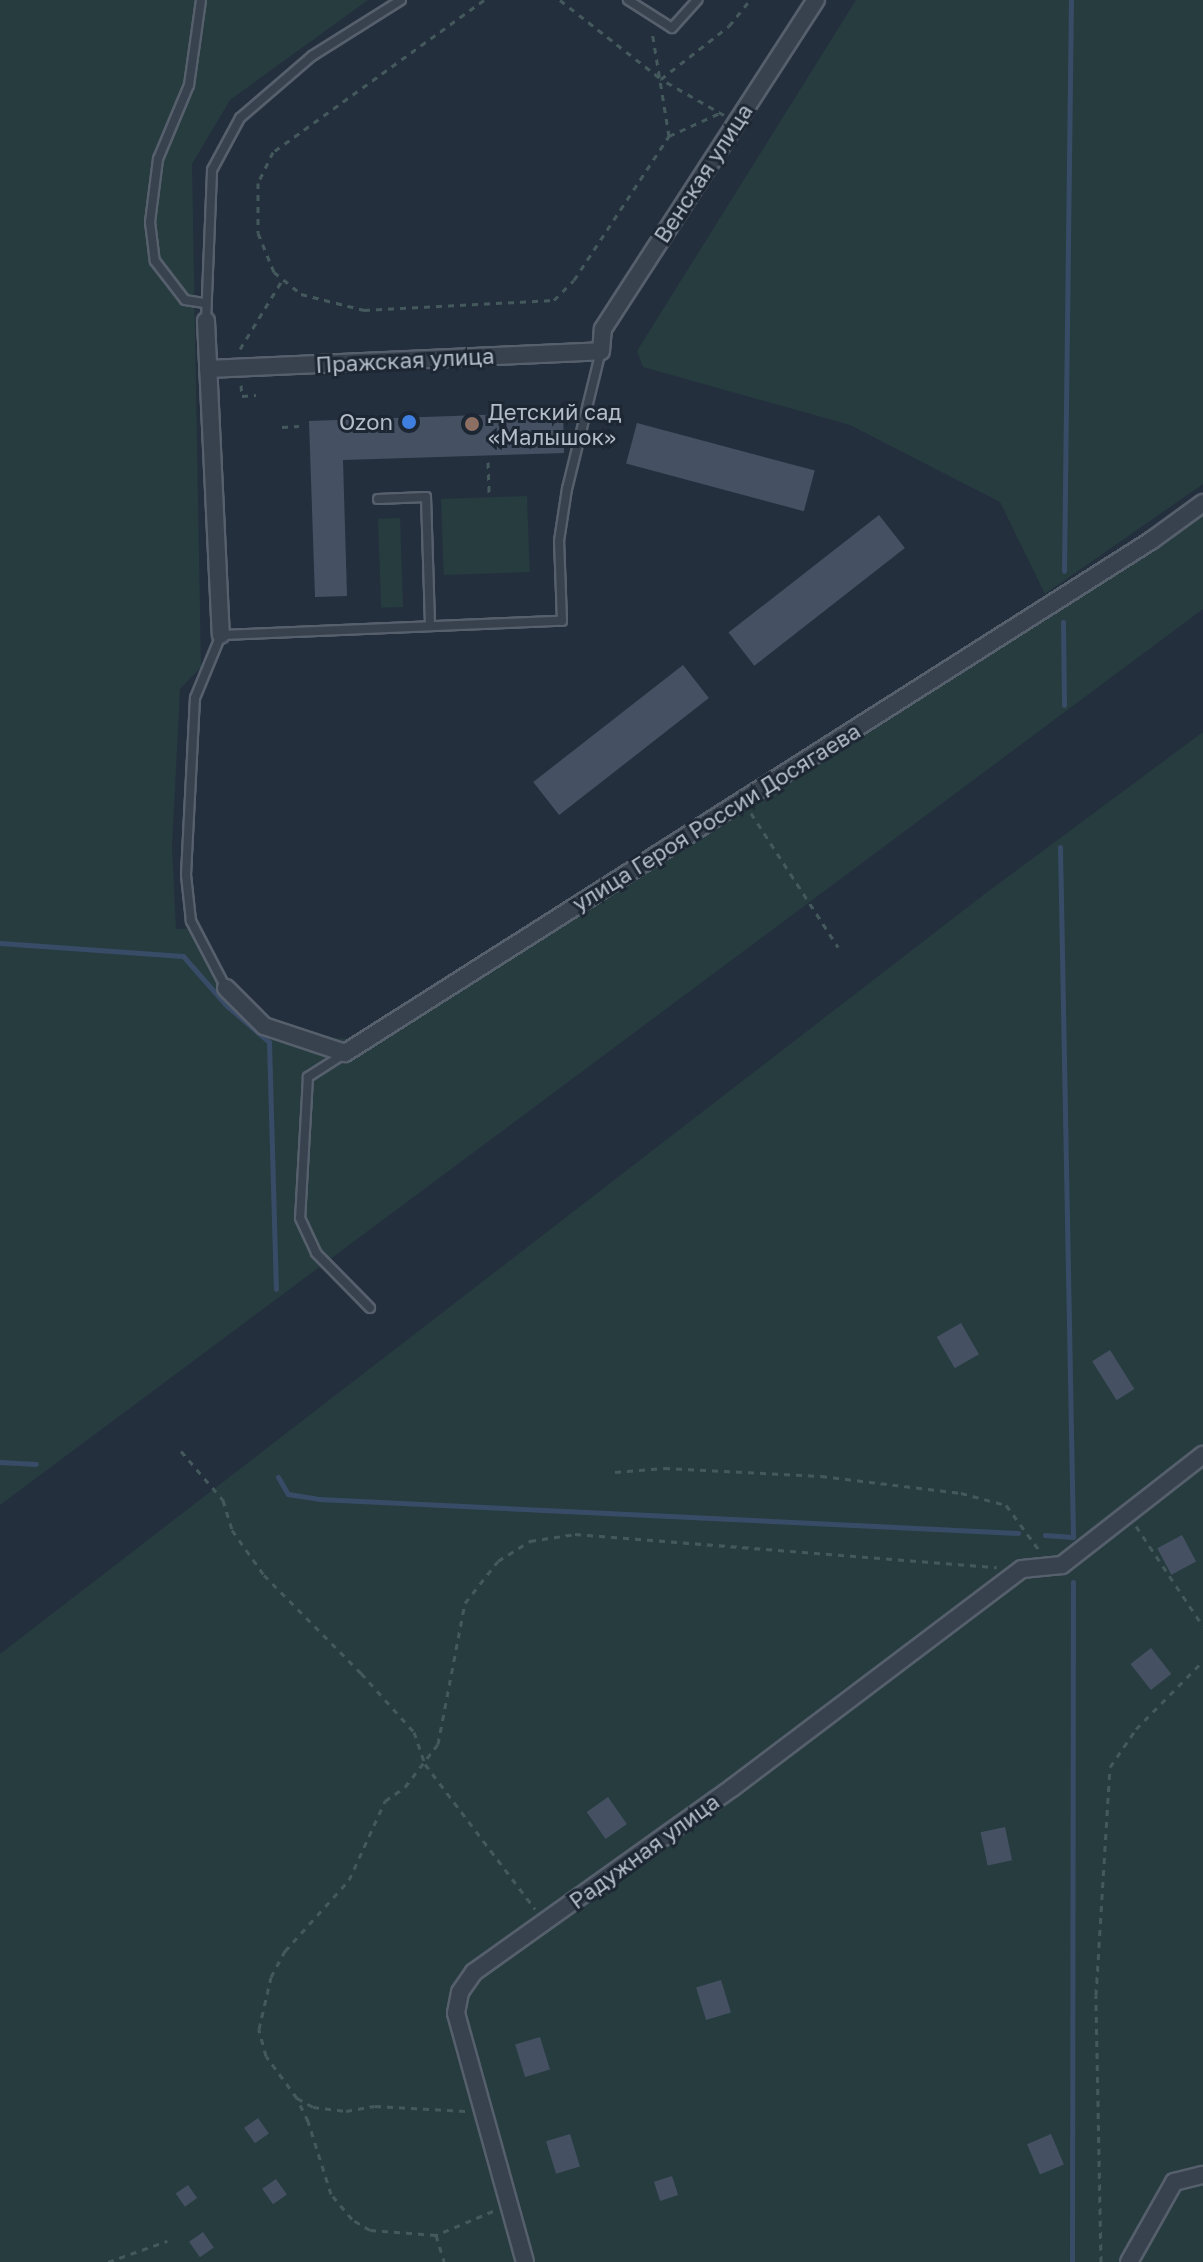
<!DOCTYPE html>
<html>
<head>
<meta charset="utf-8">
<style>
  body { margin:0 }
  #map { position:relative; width:1203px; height:2262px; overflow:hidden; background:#242f3e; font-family:"Golos Text",sans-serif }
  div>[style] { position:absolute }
  .green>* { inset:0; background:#263c3f; transform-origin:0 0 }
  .stream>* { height:5px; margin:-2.5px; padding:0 2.5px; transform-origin:2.5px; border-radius:2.5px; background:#394c67 }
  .building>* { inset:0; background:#455162; transform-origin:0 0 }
  .path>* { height:3px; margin-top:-1.5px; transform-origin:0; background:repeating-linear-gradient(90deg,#44595c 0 6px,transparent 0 12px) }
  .roads { filter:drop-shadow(2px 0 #565f6c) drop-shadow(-2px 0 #565f6c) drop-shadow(0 2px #565f6c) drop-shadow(0 -2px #565f6c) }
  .lane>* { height:8px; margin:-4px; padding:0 4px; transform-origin:4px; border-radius:4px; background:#38414e }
  .street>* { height:16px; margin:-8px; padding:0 8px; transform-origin:8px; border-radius:8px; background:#38414e }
  .dots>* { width:22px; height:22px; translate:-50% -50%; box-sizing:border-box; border:4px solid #1d2633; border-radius:50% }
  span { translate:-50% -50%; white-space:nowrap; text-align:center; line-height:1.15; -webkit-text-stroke:6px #1d2633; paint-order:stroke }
  .street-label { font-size:22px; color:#b4bcc9 }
  .poi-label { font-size:22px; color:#b4bcc9 }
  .left { translate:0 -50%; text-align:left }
  .right { translate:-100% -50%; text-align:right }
</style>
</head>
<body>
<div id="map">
  <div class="green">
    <i style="clip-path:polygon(0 0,368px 0,230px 100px,192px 164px,201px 667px,180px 689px,172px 847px,176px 929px,202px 928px,232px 988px,281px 1026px,315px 1037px,352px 1039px,359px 1052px,1203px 494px,1203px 609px,0 1505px)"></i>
    <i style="clip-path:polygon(856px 0,1203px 0,1203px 484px,1045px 594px,1000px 502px,850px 425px,643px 367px,637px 351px)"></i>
    <i style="left:527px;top:496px;width:76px;height:86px;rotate:88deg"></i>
    <i style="left:400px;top:518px;width:89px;height:22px;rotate:88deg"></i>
    <i style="clip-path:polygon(1203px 732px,1203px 2262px,0 2262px,0 1654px,986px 893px)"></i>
  </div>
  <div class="stream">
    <i style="left:1064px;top:571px;width:571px;rotate:-89.3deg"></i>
    <i style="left:1063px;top:622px;width:83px;rotate:89.3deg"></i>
    <i style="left:0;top:943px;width:183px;rotate:4.1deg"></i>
    <i style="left:183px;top:956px;width:65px;rotate:48.7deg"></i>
    <i style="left:226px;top:1005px;width:57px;rotate:40.7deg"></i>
    <i style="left:269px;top:1042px;width:247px;rotate:88.4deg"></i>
    <i style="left:0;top:1462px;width:36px;rotate:3deg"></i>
    <i style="left:278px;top:1477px;width:20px;rotate:60deg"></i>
    <i style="left:288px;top:1494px;width:31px;rotate:9deg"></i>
    <i style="left:319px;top:1499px;width:700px;rotate:2.78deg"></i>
    <i style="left:1045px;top:1535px;width:28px;rotate:4deg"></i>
    <i style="left:1073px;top:1537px;width:690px;rotate:-91.08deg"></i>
    <i style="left:1072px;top:2262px;width:680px;rotate:-89.92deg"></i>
  </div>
  <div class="building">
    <i style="clip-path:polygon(563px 412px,564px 453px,343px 460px,347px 596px,315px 597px,309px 421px)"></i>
    <i style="left:637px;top:423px;width:184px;height:42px;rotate:15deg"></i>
    <i style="left:879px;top:515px;width:42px;height:191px;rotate:52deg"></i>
    <i style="left:683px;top:665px;width:42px;height:190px;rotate:52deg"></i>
    <i style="left:961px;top:1323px;width:36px;height:28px;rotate:60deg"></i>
    <i style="left:1110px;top:1350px;width:46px;height:21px;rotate:58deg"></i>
    <i style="left:1182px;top:1535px;width:30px;height:28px;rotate:62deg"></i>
    <i style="left:1151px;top:1648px;width:33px;height:26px;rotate:52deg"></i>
    <i style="left:608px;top:1797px;width:33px;height:26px;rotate:55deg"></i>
    <i style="left:1005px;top:1827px;width:34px;height:25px;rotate:78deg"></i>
    <i style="left:721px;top:1980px;width:34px;height:26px;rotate:73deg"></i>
    <i style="left:540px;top:2037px;width:34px;height:26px;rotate:73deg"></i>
    <i style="left:258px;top:2118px;width:19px;height:17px;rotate:55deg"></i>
    <i style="left:570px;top:2134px;width:34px;height:25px;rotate:73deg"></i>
    <i style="left:1051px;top:2134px;width:33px;height:26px;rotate:67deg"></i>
    <i style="left:672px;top:2176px;width:20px;height:19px;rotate:72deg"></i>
    <i style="left:276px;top:2179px;width:19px;height:17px;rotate:55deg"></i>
    <i style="left:188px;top:2185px;width:16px;height:15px;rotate:55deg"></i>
    <i style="left:203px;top:2232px;width:19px;height:17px;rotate:55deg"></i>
  </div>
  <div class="path">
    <i style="left:484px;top:0;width:260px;rotate:144.2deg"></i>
    <i style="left:273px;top:152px;width:34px;rotate:116deg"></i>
    <i style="left:258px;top:183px;width:50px;rotate:90deg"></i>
    <i style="left:258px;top:233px;width:42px;rotate:67.7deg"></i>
    <i style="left:274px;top:272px;width:35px;rotate:39deg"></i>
    <i style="left:301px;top:294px;width:65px;rotate:14.3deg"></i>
    <i style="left:364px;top:310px;width:190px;rotate:-3deg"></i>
    <i style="left:554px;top:300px;width:28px;rotate:-45deg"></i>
    <i style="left:574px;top:280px;width:173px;rotate:-56.6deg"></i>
    <i style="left:669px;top:136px;width:106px;rotate:-99.2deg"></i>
    <i style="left:560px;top:0;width:128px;rotate:38deg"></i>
    <i style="left:724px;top:115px;width:73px;rotate:-150.3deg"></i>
    <i style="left:661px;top:79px;width:86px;rotate:-37.9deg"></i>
    <i style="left:729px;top:26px;width:33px;rotate:-51deg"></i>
    <i style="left:669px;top:136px;width:56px;rotate:-24.3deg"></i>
    <i style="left:240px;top:349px;width:79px;rotate:-58.5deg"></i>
    <i style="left:241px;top:385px;width:11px;rotate:85deg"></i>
    <i style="left:242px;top:396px;width:14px;rotate:-4deg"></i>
    <i style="left:282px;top:427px;width:17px;rotate:-3deg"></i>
    <i style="left:488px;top:462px;width:31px;rotate:88deg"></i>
    <i style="left:751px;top:813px;width:160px;rotate:57deg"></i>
    <i style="left:181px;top:1451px;width:65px;rotate:49.4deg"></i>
    <i style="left:223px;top:1500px;width:31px;rotate:73deg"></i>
    <i style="left:232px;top:1530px;width:55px;rotate:54.6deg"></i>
    <i style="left:264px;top:1575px;width:138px;rotate:45.3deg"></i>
    <i style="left:361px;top:1673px;width:79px;rotate:48.1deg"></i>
    <i style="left:414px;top:1732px;width:34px;rotate:71deg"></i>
    <i style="left:425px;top:1764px;width:182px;rotate:52.8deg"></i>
    <i style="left:615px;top:1472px;width:49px;rotate:-4.7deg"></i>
    <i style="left:664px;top:1468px;width:157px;rotate:2.9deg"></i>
    <i style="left:821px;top:1476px;width:141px;rotate:6.9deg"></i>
    <i style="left:961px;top:1493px;width:47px;rotate:14.9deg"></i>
    <i style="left:1006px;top:1505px;width:56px;rotate:53.7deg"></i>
    <i style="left:1136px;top:1526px;width:120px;rotate:56.2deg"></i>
    <i style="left:297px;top:2098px;width:18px;rotate:29deg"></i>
    <i style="left:313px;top:2107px;width:33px;rotate:7deg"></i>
    <i style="left:346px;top:2111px;width:29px;rotate:-10deg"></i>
    <i style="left:375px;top:2106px;width:91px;rotate:3.1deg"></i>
    <i style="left:493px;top:2211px;width:62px;rotate:157.2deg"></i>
    <i style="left:436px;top:2235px;width:66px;rotate:-175.7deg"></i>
    <i style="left:370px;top:2230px;width:21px;rotate:-149deg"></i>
    <i style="left:352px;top:2219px;width:33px;rotate:-130deg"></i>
    <i style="left:331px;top:2194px;width:77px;rotate:-107.5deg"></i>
    <i style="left:308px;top:2121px;width:25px;rotate:-116deg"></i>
    <i style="left:297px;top:2098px;width:52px;rotate:-126.4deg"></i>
    <i style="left:266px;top:2056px;width:28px;rotate:-105deg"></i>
    <i style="left:259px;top:2029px;width:53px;rotate:-77deg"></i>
    <i style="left:271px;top:1977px;width:30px;rotate:-62deg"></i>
    <i style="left:285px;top:1951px;width:96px;rotate:-48deg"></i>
    <i style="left:349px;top:1880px;width:87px;rotate:-65.5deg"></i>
    <i style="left:385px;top:1801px;width:24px;rotate:-35deg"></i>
    <i style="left:405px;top:1787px;width:54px;rotate:-52.5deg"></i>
    <i style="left:438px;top:1744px;width:144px;rotate:-79.2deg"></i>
    <i style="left:465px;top:1603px;width:53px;rotate:-51.8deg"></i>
    <i style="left:498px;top:1561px;width:38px;rotate:-32deg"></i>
    <i style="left:530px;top:1541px;width:46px;rotate:-8.8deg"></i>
    <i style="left:575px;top:1534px;width:423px;rotate:4.5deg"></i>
    <i style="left:436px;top:2235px;width:28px;rotate:73deg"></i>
    <i style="left:108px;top:2262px;width:63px;rotate:-19.6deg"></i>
    <i style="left:1101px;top:2262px;width:267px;rotate:-91.1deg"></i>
    <i style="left:1096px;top:1995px;width:228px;rotate:-86.5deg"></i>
    <i style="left:1110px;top:1767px;width:46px;rotate:-55.6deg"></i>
    <i style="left:1136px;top:1729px;width:95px;rotate:-45.4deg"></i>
  </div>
  <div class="roads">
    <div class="lane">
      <i style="left:201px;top:0;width:86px;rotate:98deg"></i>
      <i style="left:189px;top:85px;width:80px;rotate:112.7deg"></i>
      <i style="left:158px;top:159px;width:64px;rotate:97.2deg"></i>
      <i style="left:150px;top:222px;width:39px;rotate:83deg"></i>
      <i style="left:155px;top:261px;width:49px;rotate:52.4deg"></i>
      <i style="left:185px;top:300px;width:20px;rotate:9deg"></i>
      <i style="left:628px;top:0;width:52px;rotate:32.5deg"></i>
      <i style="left:672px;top:28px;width:38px;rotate:-48deg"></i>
      <i style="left:206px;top:321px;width:151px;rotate:-87.7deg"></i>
      <i style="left:212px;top:170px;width:59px;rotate:-61.7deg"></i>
      <i style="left:240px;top:118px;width:95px;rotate:-40.7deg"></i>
      <i style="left:312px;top:56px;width:105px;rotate:-32.2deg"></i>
      <i style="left:378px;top:499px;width:48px;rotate:-2.4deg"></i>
      <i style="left:426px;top:497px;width:129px;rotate:88.2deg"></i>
      <i style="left:226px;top:988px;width:76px;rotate:-117.6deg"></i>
      <i style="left:191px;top:921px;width:46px;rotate:-96.2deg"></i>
      <i style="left:186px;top:875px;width:177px;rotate:-87.1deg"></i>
      <i style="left:195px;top:698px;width:68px;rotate:-67.6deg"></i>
      <i style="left:221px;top:635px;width:341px;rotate:-2.4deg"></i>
      <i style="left:562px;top:621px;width:80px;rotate:-92.1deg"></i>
      <i style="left:559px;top:541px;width:53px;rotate:-81.3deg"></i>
      <i style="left:567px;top:489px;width:142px;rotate:-76.2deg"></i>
      <i style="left:344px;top:1054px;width:43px;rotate:147.4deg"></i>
      <i style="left:308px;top:1077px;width:141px;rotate:93.2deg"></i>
      <i style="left:300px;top:1218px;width:38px;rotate:65deg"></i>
      <i style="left:316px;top:1253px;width:77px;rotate:45.5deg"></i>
    </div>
    <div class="street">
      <i style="left:206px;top:321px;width:314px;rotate:87.3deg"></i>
      <i style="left:208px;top:369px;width:393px;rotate:-2.6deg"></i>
      <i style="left:601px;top:351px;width:22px;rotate:-85deg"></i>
      <i style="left:603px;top:329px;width:392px;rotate:-57.1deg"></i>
      <i style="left:226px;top:988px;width:54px;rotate:45deg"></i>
      <i style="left:264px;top:1026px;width:85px;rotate:18.4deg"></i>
      <i style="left:345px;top:1053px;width:956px;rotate:-32.44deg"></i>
      <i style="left:1152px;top:540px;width:63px;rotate:-36deg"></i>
      <i style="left:525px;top:2262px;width:258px;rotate:-105.5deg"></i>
      <i style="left:456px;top:2013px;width:21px;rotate:-79deg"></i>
      <i style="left:460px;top:1992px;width:24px;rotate:-55deg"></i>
      <i style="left:474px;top:1972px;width:317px;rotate:-35.5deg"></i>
      <i style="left:732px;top:1788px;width:363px;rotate:-37.1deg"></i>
      <i style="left:1022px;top:1569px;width:40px;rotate:-5.7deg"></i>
      <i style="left:1062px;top:1565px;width:179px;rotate:-38deg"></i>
      <i style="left:1129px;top:2262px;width:92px;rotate:-60.6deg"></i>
      <i style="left:1174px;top:2182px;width:30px;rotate:-14deg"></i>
    </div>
  </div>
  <div class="dots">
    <i style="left:409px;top:422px;background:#3f7fe0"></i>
    <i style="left:472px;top:424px;background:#8d6e63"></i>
  </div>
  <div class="street-label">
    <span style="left:703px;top:173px;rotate:-57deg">Венская улица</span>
    <span style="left:405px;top:360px;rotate:-3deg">Пражская улица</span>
    <span style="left:716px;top:817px;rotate:-32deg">улица Героя России Досягаева</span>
    <span style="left:644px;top:1851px;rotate:-36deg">Радужная улица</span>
  </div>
  <div class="poi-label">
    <span class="left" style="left:488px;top:424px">Детский сад<br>«Малышок»</span>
    <span class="right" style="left:393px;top:422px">Ozon</span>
  </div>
</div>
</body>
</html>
